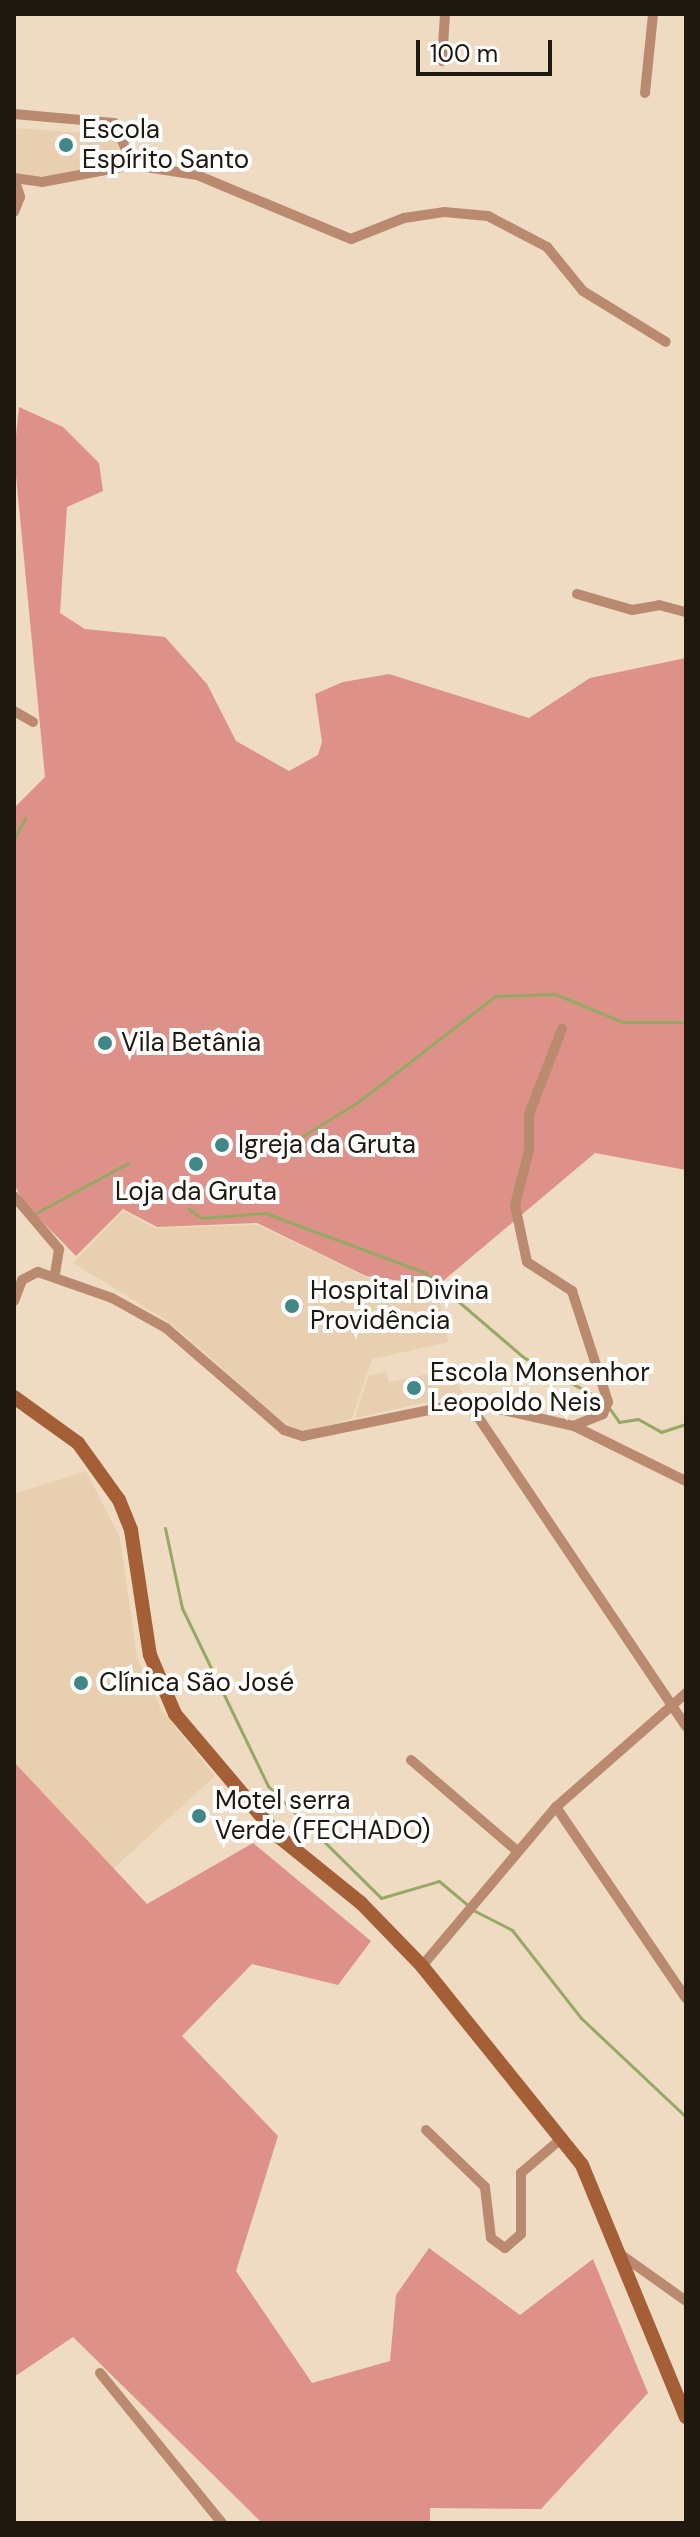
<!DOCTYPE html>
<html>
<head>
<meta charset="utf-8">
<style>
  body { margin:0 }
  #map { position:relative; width:700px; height:2537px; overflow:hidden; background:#efdbc1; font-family:"DM Sans",sans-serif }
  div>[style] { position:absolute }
  .built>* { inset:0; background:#e8cfaf }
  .forest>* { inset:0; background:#dd9189 }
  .stream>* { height:3px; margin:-1.5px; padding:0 1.5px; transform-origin:1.5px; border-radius:1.5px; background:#95a965 }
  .street>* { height:10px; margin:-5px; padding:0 5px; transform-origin:5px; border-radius:5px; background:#ba8a70 }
  .secondary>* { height:14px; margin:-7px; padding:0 7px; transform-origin:7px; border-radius:7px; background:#a45f37 }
  .dots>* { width:22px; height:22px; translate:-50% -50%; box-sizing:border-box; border:4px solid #fff; border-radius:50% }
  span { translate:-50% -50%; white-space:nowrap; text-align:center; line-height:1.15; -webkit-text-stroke:8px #fff; paint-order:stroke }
  .poi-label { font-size:26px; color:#1f180f }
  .left { translate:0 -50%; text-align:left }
  .frame { position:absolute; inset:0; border:16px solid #1f180f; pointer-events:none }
  .scale { position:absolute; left:416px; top:40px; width:136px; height:36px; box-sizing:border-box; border:4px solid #1f180f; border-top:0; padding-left:10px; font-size:24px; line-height:28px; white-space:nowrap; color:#1f180f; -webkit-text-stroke:6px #fff; paint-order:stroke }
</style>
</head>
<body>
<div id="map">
  <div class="built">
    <i style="clip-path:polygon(14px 128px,114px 135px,124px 156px,120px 166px,103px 171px,26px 178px,14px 173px)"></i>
    <i style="clip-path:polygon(123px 1211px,155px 1228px,258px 1225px,366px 1277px,438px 1291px,448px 1342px,372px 1359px,352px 1419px,305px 1431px,288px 1426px,169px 1322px,73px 1263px)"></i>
    <i style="clip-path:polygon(447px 1370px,464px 1394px,355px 1418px,368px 1376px,386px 1372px,389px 1382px)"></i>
    <i style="clip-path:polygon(86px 1471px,120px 1538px,137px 1657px,161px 1709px,215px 1776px,112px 1870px,14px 1762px,14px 1494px)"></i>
  </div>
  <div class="forest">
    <i style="clip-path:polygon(19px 407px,63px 427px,99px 463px,103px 491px,67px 507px,60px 613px,85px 629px,165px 637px,207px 684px,236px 741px,289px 771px,318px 755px,322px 742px,315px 694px,343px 682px,389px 674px,529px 718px,590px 678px,686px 658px,686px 1170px,595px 1153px,437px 1286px,366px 1276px,257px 1223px,157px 1227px,123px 1209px,76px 1256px,24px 1203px,14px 1184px,14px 808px,45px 777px,14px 455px)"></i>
    <i style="clip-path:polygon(14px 1762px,147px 1904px,253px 1843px,371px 1941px,338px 1985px,252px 1964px,182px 2036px,278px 2136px,236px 2271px,312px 2383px,390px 2361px,396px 2295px,429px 2248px,520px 2315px,593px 2259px,648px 2393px,541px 2509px,430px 2508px,430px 2523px,262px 2523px,73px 2337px,14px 2377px)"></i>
  </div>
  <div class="stream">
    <i style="left:14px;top:839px;width:24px;rotate:-62deg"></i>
    <i style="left:288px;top:1145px;width:82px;rotate:-31.6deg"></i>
    <i style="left:358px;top:1102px;width:173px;rotate:-37.7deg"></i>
    <i style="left:495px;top:996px;width:60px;rotate:-1.9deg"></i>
    <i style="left:555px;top:994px;width:74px;rotate:22.4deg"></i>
    <i style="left:623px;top:1022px;width:63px"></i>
    <i style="left:189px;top:1209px;width:15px;rotate:37deg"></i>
    <i style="left:201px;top:1218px;width:64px;rotate:-4.5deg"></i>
    <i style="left:265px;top:1213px;width:170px;rotate:20.4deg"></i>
    <i style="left:424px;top:1272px;width:130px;rotate:40.6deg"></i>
    <i style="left:523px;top:1357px;width:91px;rotate:28.3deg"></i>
    <i style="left:36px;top:1213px;width:105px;rotate:-28.5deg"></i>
    <i style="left:610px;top:1409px;width:16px;rotate:55deg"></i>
    <i style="left:619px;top:1422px;width:19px;rotate:-9deg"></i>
    <i style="left:638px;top:1419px;width:26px;rotate:29deg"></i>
    <i style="left:661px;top:1432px;width:26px;rotate:-18deg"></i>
    <i style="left:165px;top:1528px;width:82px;rotate:78deg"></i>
    <i style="left:182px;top:1608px;width:198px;rotate:64.2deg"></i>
    <i style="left:268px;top:1786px;width:159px;rotate:44.7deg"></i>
    <i style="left:381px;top:1898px;width:60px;rotate:-16.3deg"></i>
    <i style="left:439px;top:1881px;width:38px;rotate:40deg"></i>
    <i style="left:473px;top:1910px;width:44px;rotate:27.1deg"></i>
    <i style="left:512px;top:1930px;width:112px;rotate:51.9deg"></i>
    <i style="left:581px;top:2018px;width:144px;rotate:43.3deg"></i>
  </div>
  <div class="street">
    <i style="left:442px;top:61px;width:47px;rotate:-86.3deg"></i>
    <i style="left:645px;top:93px;width:79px;rotate:-84.2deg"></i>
    <i style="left:14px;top:114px;width:100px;rotate:5.1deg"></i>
    <i style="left:114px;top:123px;width:46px;rotate:65.7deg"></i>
    <i style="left:14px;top:178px;width:28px;rotate:8deg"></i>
    <i style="left:42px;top:182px;width:93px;rotate:-10.6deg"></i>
    <i style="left:133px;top:165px;width:65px;rotate:8.9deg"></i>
    <i style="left:197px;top:175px;width:167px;rotate:22.6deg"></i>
    <i style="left:351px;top:239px;width:57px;rotate:-21.6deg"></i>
    <i style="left:404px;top:218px;width:40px;rotate:-8.5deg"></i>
    <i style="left:444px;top:212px;width:44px;rotate:5.2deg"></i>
    <i style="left:488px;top:216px;width:67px;rotate:27.7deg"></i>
    <i style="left:547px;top:247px;width:57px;rotate:50.7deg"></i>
    <i style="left:583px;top:291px;width:97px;rotate:31.6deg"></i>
    <i style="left:14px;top:178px;width:20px;rotate:72deg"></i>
    <i style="left:20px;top:197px;width:16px;rotate:112deg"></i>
    <i style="left:577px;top:594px;width:57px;rotate:16.2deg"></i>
    <i style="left:632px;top:610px;width:27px;rotate:-10deg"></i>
    <i style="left:659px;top:605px;width:28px;rotate:15deg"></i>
    <i style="left:14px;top:711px;width:22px;rotate:30deg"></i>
    <i style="left:562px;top:1029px;width:91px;rotate:111.2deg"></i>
    <i style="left:529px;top:1114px;width:36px;rotate:90deg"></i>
    <i style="left:529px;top:1150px;width:57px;rotate:104.3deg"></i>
    <i style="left:515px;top:1205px;width:58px;rotate:78.1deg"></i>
    <i style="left:527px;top:1262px;width:54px;rotate:32.8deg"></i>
    <i style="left:572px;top:1291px;width:117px;rotate:72deg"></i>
    <i style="left:608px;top:1402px;width:13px;rotate:113deg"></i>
    <i style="left:603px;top:1414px;width:31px;rotate:158deg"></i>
    <i style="left:14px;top:1196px;width:70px;rotate:49.7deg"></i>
    <i style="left:59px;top:1249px;width:24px;rotate:99deg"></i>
    <i style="left:14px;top:1301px;width:22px;rotate:-69deg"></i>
    <i style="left:22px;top:1280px;width:18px;rotate:-27deg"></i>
    <i style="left:38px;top:1272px;width:78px;rotate:19.4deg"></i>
    <i style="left:112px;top:1298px;width:62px;rotate:29.1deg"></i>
    <i style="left:166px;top:1328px;width:156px;rotate:40.8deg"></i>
    <i style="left:284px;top:1430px;width:20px;rotate:18deg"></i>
    <i style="left:303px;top:1436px;width:168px;rotate:-11.6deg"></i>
    <i style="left:468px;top:1402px;width:109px;rotate:12.8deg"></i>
    <i style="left:574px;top:1426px;width:125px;rotate:26.2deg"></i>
    <i style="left:468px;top:1402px;width:391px;rotate:56.1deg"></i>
    <i style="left:411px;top:1760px;width:140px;rotate:40.6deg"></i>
    <i style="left:556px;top:1807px;width:231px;rotate:55.8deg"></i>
    <i style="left:422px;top:1966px;width:208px;rotate:-49.9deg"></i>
    <i style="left:556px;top:1807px;width:173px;rotate:-41.2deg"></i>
    <i style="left:426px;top:2130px;width:82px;rotate:44deg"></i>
    <i style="left:485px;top:2187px;width:51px;rotate:83.3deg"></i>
    <i style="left:491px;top:2238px;width:17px;rotate:36deg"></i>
    <i style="left:505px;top:2248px;width:21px;rotate:-41deg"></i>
    <i style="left:521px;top:2234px;width:61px;rotate:-90deg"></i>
    <i style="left:521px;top:2173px;width:52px;rotate:-40.4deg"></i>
    <i style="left:623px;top:2256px;width:77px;rotate:35.5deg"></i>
    <i style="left:100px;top:2373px;width:193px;rotate:50.9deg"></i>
  </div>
  <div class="secondary">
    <i style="left:14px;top:1397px;width:79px;rotate:35.7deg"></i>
    <i style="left:78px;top:1443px;width:70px;rotate:54.3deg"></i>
    <i style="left:119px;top:1500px;width:32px;rotate:68deg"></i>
    <i style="left:131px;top:1530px;width:126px;rotate:81.4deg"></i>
    <i style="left:150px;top:1655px;width:64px;rotate:67deg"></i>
    <i style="left:175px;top:1714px;width:160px;rotate:49.8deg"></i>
    <i style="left:278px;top:1836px;width:107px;rotate:38.9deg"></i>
    <i style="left:361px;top:1903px;width:88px;rotate:45.9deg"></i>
    <i style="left:422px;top:1966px;width:255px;rotate:51.2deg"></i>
    <i style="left:582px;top:2165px;width:273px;rotate:67.6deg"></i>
  </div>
  <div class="dots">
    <i style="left:66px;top:145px;background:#408888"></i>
    <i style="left:105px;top:1043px;background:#408888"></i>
    <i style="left:222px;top:1145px;background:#408888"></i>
    <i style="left:196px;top:1164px;background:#408888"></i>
    <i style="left:292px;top:1306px;background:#408888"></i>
    <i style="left:414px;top:1388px;background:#408888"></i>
    <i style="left:81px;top:1683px;background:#408888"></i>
    <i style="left:199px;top:1816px;background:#408888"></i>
  </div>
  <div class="poi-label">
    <span class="left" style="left:82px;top:145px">Escola<br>Espírito Santo</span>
    <span class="left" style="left:121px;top:1043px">Vila Betânia</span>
    <span class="left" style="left:238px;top:1145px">Igreja da Gruta</span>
    <span style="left:196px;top:1192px">Loja da Gruta</span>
    <span class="left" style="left:310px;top:1306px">Hospital Divina<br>Providência</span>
    <span class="left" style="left:430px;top:1388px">Escola Monsenhor<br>Leopoldo Neis</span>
    <span class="left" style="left:99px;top:1683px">Clínica São José</span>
    <span class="left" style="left:215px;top:1816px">Motel serra<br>Verde (FECHADO)</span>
  </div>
  <div class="frame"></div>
  <div class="scale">100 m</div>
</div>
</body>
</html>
